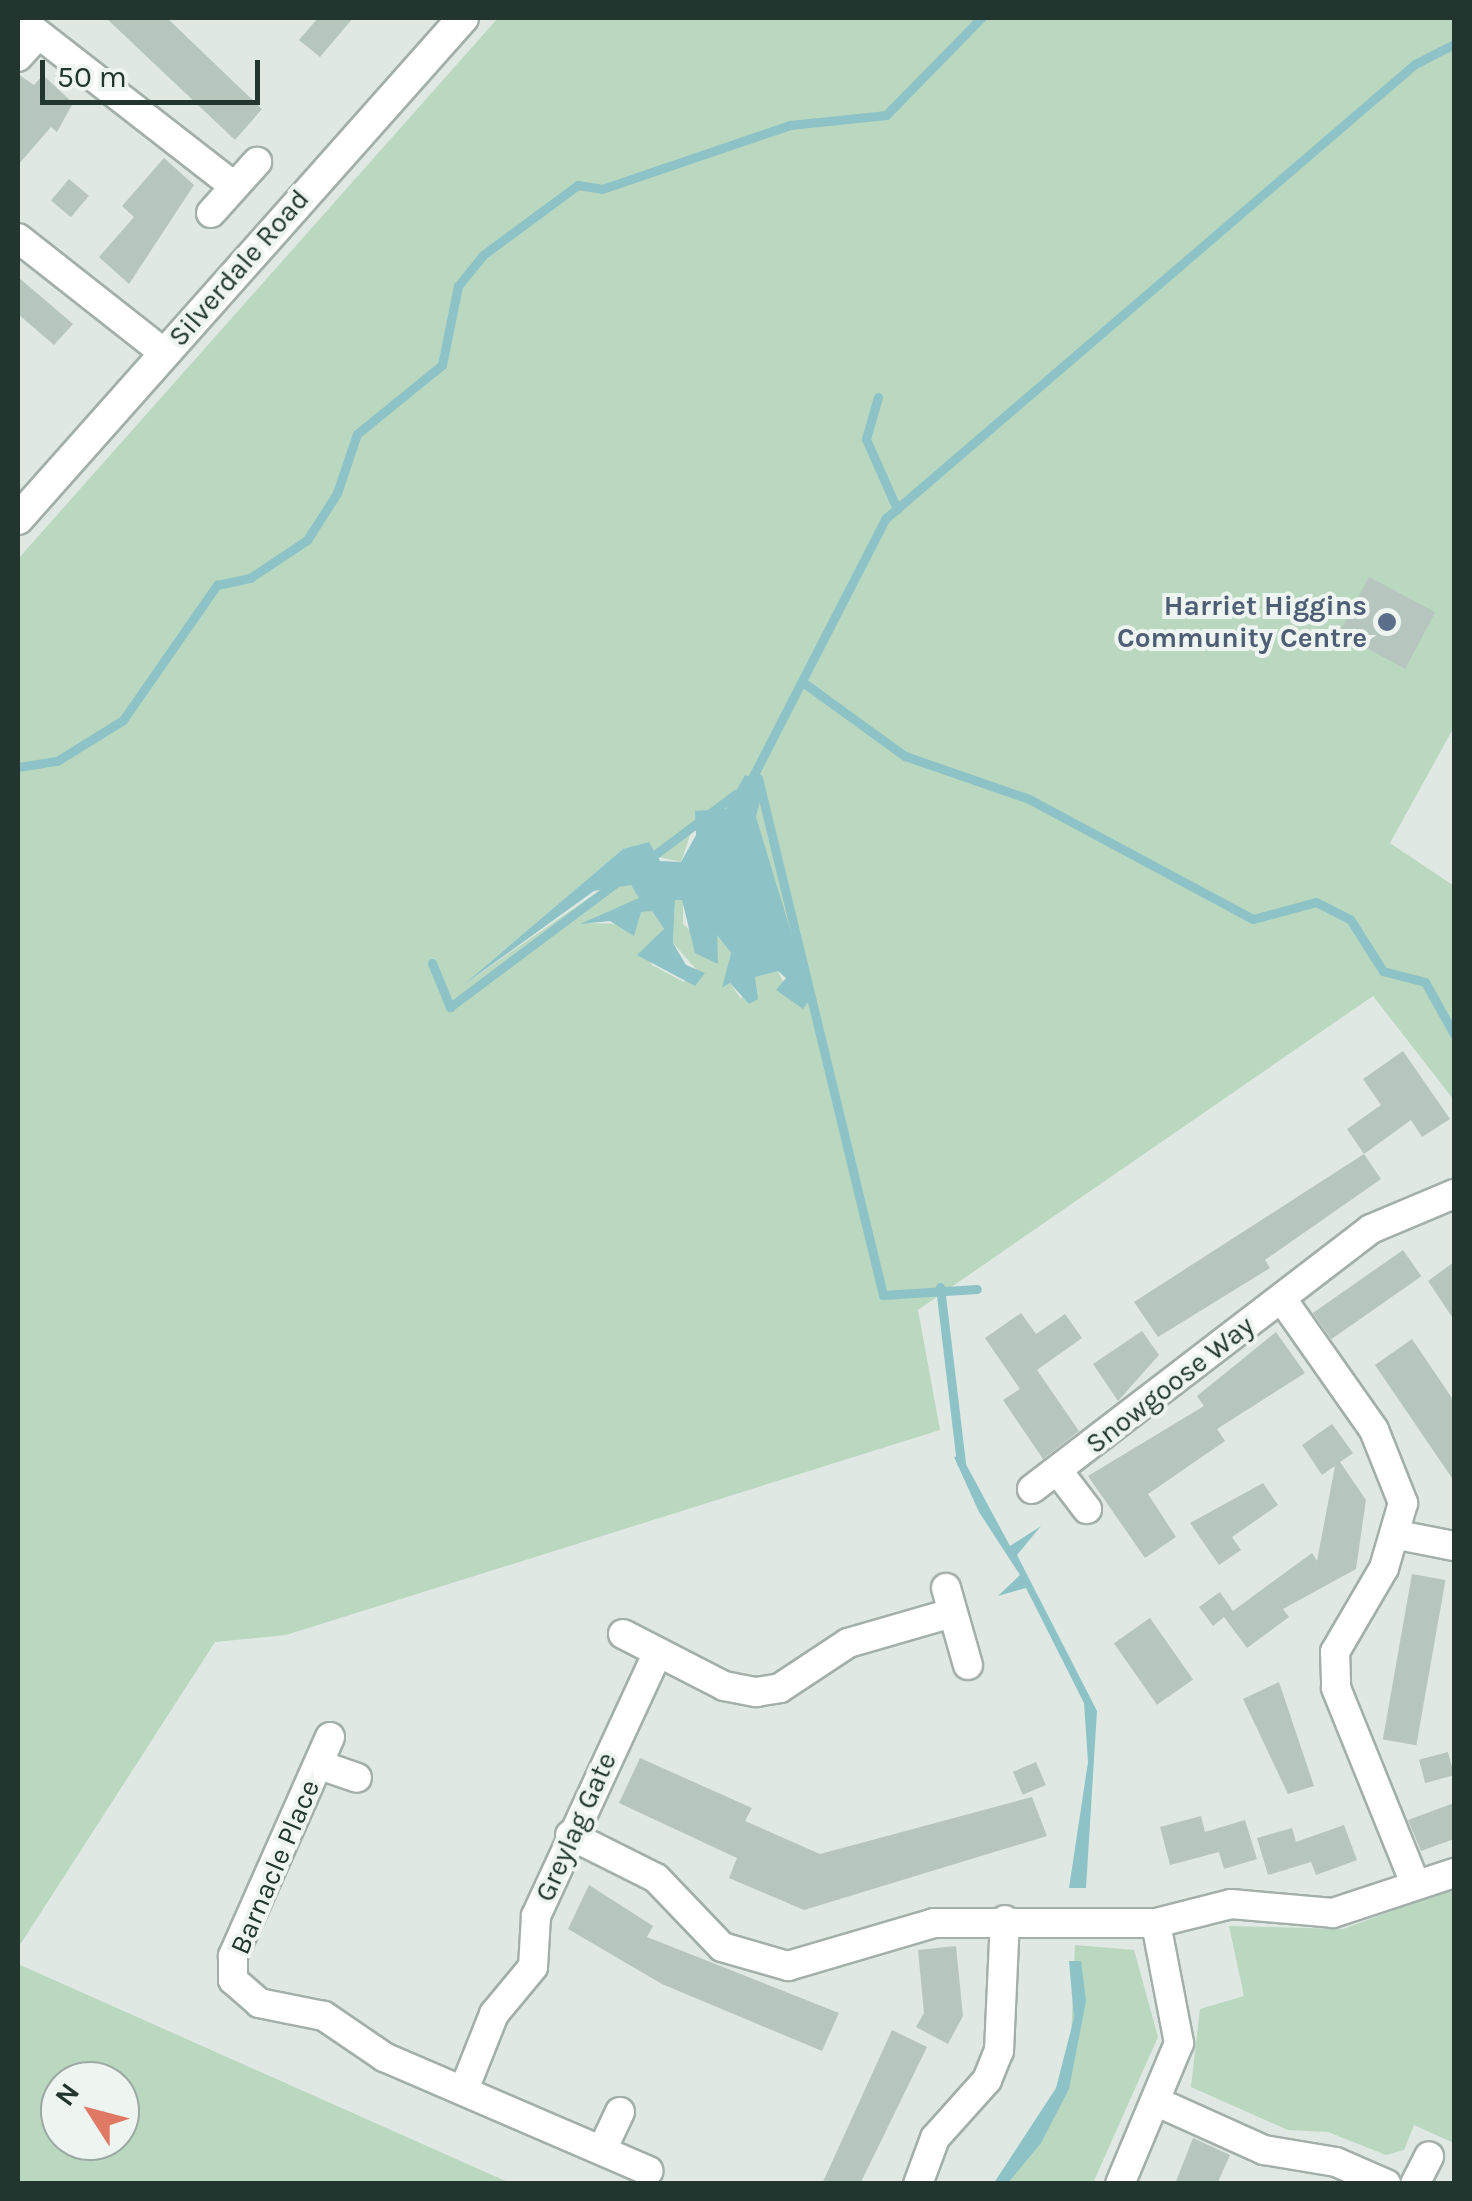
<!DOCTYPE html>
<html>
<head>
<meta charset="utf-8">
<style>
  body { margin:0 }
  #map { position:relative; width:1472px; height:2201px; overflow:hidden; background:#dfe8e3; font-family:Karla,sans-serif }
  div>[style] { position:absolute }
  .green>* { inset:0; background:#bad7bf }
  .water>* { inset:0; background:#8dc3c7 }
  .stream>* { height:9px; margin:-4.5px; padding:0 4.5px; transform-origin:4.5px; border-radius:4.5px; background:#8dc3c7 }
  .building>* { inset:0; background:#b7c5bf; transform-origin:0 0 }
  .roads { filter:drop-shadow(2px 0 #a3afa9) drop-shadow(-2px 0 #a3afa9) drop-shadow(0 2px #a3afa9) drop-shadow(0 -2px #a3afa9) }
  .minor>* { height:28px; margin:-14px; padding:0 14px; transform-origin:14px; border-radius:14px; background:#fff }
  .secondary>* { height:30px; margin:-15px; padding:0 15px; transform-origin:15px; border-radius:15px; background:#fff }
  .dots>* { width:28px; height:28px; translate:-50% -50%; box-sizing:border-box; border:5px solid #eef5f1; border-radius:50% }
  span { translate:-50% -50%; white-space:nowrap; text-align:center; line-height:1.15; -webkit-text-stroke:8px #eef5f1; paint-order:stroke }
  .street-label { font-size:28px; color:#22362f }
  .service-label { font-size:28px; color:#4e5e75; font-weight:700 }
  .right { translate:-100% -50%; text-align:right }
  .frame { position:absolute; inset:0; border:20px solid #22362f; pointer-events:none }
  .north { position:absolute; left:40px; top:2061px; width:100px; height:100px; box-sizing:border-box; background:#eef5f1; border:2px solid #9ca9a3; border-radius:50%; rotate:306deg; font-size:28px; font-weight:700; line-height:40px; text-align:center; color:#22362f }
  .north::after { content:''; display:block; margin:auto; width:35px; height:45px; background:#e07964; clip-path:polygon(50% 0,100% 100%,50% 72%,0 100%) }
  .scale { position:absolute; left:40px; top:60px; width:220px; height:45px; box-sizing:border-box; border:5px solid #22362f; border-top:0; padding-left:12px; font-size:30px; line-height:35px; white-space:nowrap; color:#22362f; -webkit-text-stroke:8px #eef5f1; paint-order:stroke }
</style>
</head>
<body>
<div id="map">
  <div class="green">
    <i style="clip-path:polygon(evenodd,498px 18px,1454px 18px,1454px 727px,1390px 843px,1454px 886px,1454px 1100px,1373px 996px,918px 1310px,940px 1430px,286px 1635px,215px 1642px,18px 1948px,18px 559px,498px 18px,746px 775px,758px 778px,762px 794px,756px 817px,792px 998px,777px 970px,755px 977px,741px 999px,730px 983px,723px 988px,731px 953px,717px 935px,711px 949px,683px 924px,683px 900px,675px 899px,673px 943px,696px 969px,684px 982px,652px 965px,646px 951px,664px 929px,652px 911px,641px 911px,634px 935px,623px 924px,585px 923px,640px 898px,631px 885px,609px 884px,462px 986px,623px 849px,681px 862px,696px 818px,726px 809px,746px 775px)"></i>
    <i style="clip-path:polygon(1454px 1888px,1454px 2143px,1414px 2125px,1404px 2150px,1386px 2155px,1328px 2132px,1288px 2130px,1191px 2087px,1200px 2009px,1244px 1996px,1229px 1926px,1343px 1929px)"></i>
    <i style="clip-path:polygon(1075px 1945px,1134px 1950px,1158px 2037px,1093px 2183px,1008px 2184px,1069px 2089px)"></i>
    <i style="clip-path:polygon(evenodd,18px 1964px,510px 2183px,18px 2183px,18px 1964px,120px 2081px,120px 2141px,60px 2141px,60px 2081px,120px 2081px)"></i>
  </div>
  <div class="water">
    <i style="clip-path:polygon(745px 775px,758px 778px,762px 794px,756px 817px,811px 998px,803px 1009px,776px 990px,786px 978px,778px 971px,755px 977px,758px 999px,749px 1004px,730px 983px,722px 988px,731px 953px,717px 935px,718px 964px,695px 953px,682px 900px,675px 900px,673px 943px,686px 965px,705px 973px,695px 986px,637px 955px,664px 929px,652px 911px,641px 912px,634px 936px,610px 921px,580px 924px,639px 898px,631px 885px,594px 891px,462px 986px,623px 849px,649px 842px,660px 861px,681px 862px,696px 835px,695px 811px,726px 809px)"></i>
    <i style="clip-path:polygon(961px 1455px,1010px 1546px,1041px 1526px,1017px 1555px,1097px 1711px,1086px 1888px,1069px 1888px,1088px 1762px,1084px 1703px,1026px 1588px,998px 1596px,1020px 1575px,979px 1512px,954px 1457px)"></i>
    <i style="clip-path:polygon(1069px 1961px,1081px 1961px,1086px 2001px,1069px 2089px,1041px 2143px,1008px 2183px,994px 2183px,1056px 2088px,1074px 2018px)"></i>
  </div>
  <div class="stream">
    <i style="left:878px;top:397px;width:44px;rotate:105.9deg"></i>
    <i style="left:866px;top:439px;width:77px;rotate:66.1deg"></i>
    <i style="left:804px;top:683px;width:125px;rotate:35.9deg"></i>
    <i style="left:905px;top:756px;width:131px;rotate:19.1deg"></i>
    <i style="left:1029px;top:799px;width:254px;rotate:28.2deg"></i>
    <i style="left:1253px;top:919px;width:65px;rotate:-15.1deg"></i>
    <i style="left:1316px;top:902px;width:38px;rotate:27deg"></i>
    <i style="left:1350px;top:919px;width:62px;rotate:57.6deg"></i>
    <i style="left:1383px;top:971px;width:43px;rotate:14.7deg"></i>
    <i style="left:1425px;top:982px;width:60px;rotate:60.9deg"></i>
    <i style="left:18px;top:767px;width:39px;rotate:-9deg"></i>
    <i style="left:57px;top:761px;width:78px;rotate:-31.8deg"></i>
    <i style="left:123px;top:720px;width:165px;rotate:-55.2deg"></i>
    <i style="left:217px;top:585px;width:34px;rotate:-12deg"></i>
    <i style="left:250px;top:578px;width:69px;rotate:-33.7deg"></i>
    <i style="left:307px;top:540px;width:56px;rotate:-57.4deg"></i>
    <i style="left:337px;top:493px;width:62px;rotate:-71.3deg"></i>
    <i style="left:357px;top:434px;width:109px;rotate:-39.1deg"></i>
    <i style="left:442px;top:365px;width:81px;rotate:-78.6deg"></i>
    <i style="left:458px;top:286px;width:40px;rotate:-51deg"></i>
    <i style="left:483px;top:255px;width:118px;rotate:-36.4deg"></i>
    <i style="left:578px;top:185px;width:24px;rotate:9deg"></i>
    <i style="left:602px;top:189px;width:199px;rotate:-18.8deg"></i>
    <i style="left:790px;top:125px;width:97px;rotate:-5.9deg"></i>
    <i style="left:886px;top:115px;width:136px;rotate:-45.6deg"></i>
    <i style="left:758px;top:778px;width:532px;rotate:76.41deg"></i>
    <i style="left:883px;top:1295px;width:94px;rotate:-3.7deg"></i>
    <i style="left:749px;top:784px;width:298px;rotate:-62.8deg"></i>
    <i style="left:885px;top:519px;width:699px;rotate:-40.65deg"></i>
    <i style="left:1415px;top:64px;width:44px;rotate:-27.1deg"></i>
    <i style="left:653px;top:856px;width:104px;rotate:-36.8deg"></i>
    <i style="left:432px;top:963px;width:48px;rotate:67.8deg"></i>
    <i style="left:450px;top:1007px;width:217px;rotate:-36.8deg"></i>
    <i style="left:940px;top:1287px;width:177px;rotate:83.2deg"></i>
  </div>
  <div class="building">
    <i style="clip-path:polygon(106px 18px,167px 18px,262px 109px,235px 140px)"></i>
    <i style="clip-path:polygon(318px 18px,353px 18px,320px 57px,299px 40px)"></i>
    <i style="clip-path:polygon(18px 74px,34px 85px,43px 75px,73px 103px,57px 132px,51px 127px,18px 165px)"></i>
    <i style="clip-path:polygon(164px 158px,194px 185px,129px 284px,99px 257px,134px 217px,122px 206px)"></i>
    <i style="left:69px;top:179px;width:26px;height:28px;rotate:40deg"></i>
    <i style="clip-path:polygon(18px 277px,73px 324px,54px 345px,18px 314px)"></i>
    <i style="left:1369px;top:577px;width:75px;height:64px;rotate:28deg"></i>
    <i style="clip-path:polygon(1403px 1051px,1450px 1119px,1422px 1137px,1411px 1120px,1364px 1154px,1347px 1129px,1381px 1105px,1363px 1079px)"></i>
    <i style="clip-path:polygon(1364px 1154px,1381px 1179px,1265px 1260px,1270px 1268px,1158px 1337px,1134px 1302px)"></i>
    <i style="left:1403px;top:1250px;width:32px;height:110px;rotate:55deg"></i>
    <i style="clip-path:polygon(1454px 1262px,1454px 1320px,1428px 1281px)"></i>
    <i style="clip-path:polygon(1021px 1313px,1036px 1334px,1065px 1314px,1082px 1338px,1037px 1370px,1079px 1431px,1043px 1459px,1003px 1400px,1020px 1389px,985px 1338px)"></i>
    <i style="clip-path:polygon(1142px 1331px,1159px 1355px,1118px 1401px,1093px 1364px)"></i>
    <i style="clip-path:polygon(1276px 1332px,1305px 1373px,1217px 1429px,1225px 1441px,1148px 1494px,1176px 1537px,1145px 1558px,1088px 1476px,1204px 1406px,1197px 1396px)"></i>
    <i style="clip-path:polygon(1412px 1339px,1454px 1401px,1454px 1481px,1375px 1365px)"></i>
    <i style="clip-path:polygon(1332px 1424px,1353px 1453px,1340px 1462px,1366px 1500px,1356px 1569px,1283px 1609px,1289px 1617px,1247px 1648px,1224px 1617px,1213px 1626px,1199px 1607px,1220px 1592px,1233px 1611px,1312px 1553px,1317px 1561px,1335px 1466px,1322px 1475px,1302px 1445px)"></i>
    <i style="clip-path:polygon(1263px 1483px,1278px 1505px,1232px 1537px,1241px 1550px,1219px 1565px,1190px 1523px)"></i>
    <i style="left:1412px;top:1574px;width:34px;height:168px;rotate:10deg"></i>
    <i style="left:1150px;top:1618px;width:75px;height:44px;rotate:55deg"></i>
    <i style="clip-path:polygon(1279px 1682px,1314px 1786px,1288px 1794px,1243px 1699px)"></i>
    <i style="left:1448px;top:1752px;width:24px;height:30px;rotate:75deg"></i>
    <i style="clip-path:polygon(640px 1758px,752px 1808px,745px 1821px,820px 1854px,1032px 1797px,1047px 1836px,804px 1910px,729px 1878px,737px 1858px,619px 1803px)"></i>
    <i style="left:1036px;top:1762px;width:25px;height:25px;rotate:67deg"></i>
    <i style="clip-path:polygon(1454px 1803px,1454px 1839px,1421px 1851px,1408px 1820px)"></i>
    <i style="clip-path:polygon(1201px 1816px,1205px 1832px,1245px 1820px,1257px 1859px,1224px 1869px,1219px 1852px,1170px 1865px,1160px 1827px)"></i>
    <i style="clip-path:polygon(1344px 1825px,1357px 1860px,1316px 1875px,1311px 1862px,1268px 1875px,1257px 1838px,1292px 1828px,1296px 1842px)"></i>
    <i style="clip-path:polygon(589px 1885px,653px 1926px,647px 1937px,839px 2013px,822px 2051px,662px 1984px,568px 1929px)"></i>
    <i style="clip-path:polygon(956px 1946px,963px 2016px,948px 2044px,916px 2027px,924px 2013px,918px 1950px)"></i>
    <i style="clip-path:polygon(892px 2030px,927px 2047px,860px 2184px,822px 2184px)"></i>
    <i style="clip-path:polygon(1193px 2138px,1230px 2155px,1217px 2184px,1175px 2184px)"></i>
  </div>
  <div class="roads">
    <div class="minor">
      <i style="left:18px;top:18px;width:274px;rotate:37.9deg"></i>
      <i style="left:18px;top:57px;width:27px;rotate:-48deg"></i>
      <i style="left:211px;top:213px;width:69px;rotate:-48deg"></i>
      <i style="left:18px;top:238px;width:186px;rotate:38.2deg"></i>
      <i style="left:1282px;top:1299px;width:160px;rotate:54.9deg"></i>
      <i style="left:1374px;top:1430px;width:79px;rotate:68.3deg"></i>
      <i style="left:1403px;top:1503px;width:68px;rotate:106.3deg"></i>
      <i style="left:1384px;top:1568px;width:97px;rotate:120.3deg"></i>
      <i style="left:1335px;top:1652px;width:36px;rotate:88deg"></i>
      <i style="left:1336px;top:1688px;width:211px;rotate:68deg"></i>
      <i style="left:1058px;top:1471px;width:48px;rotate:52.7deg"></i>
      <i style="left:1032px;top:1489px;width:427px;rotate:-37.5deg"></i>
      <i style="left:1371px;top:1229px;width:90px;rotate:-22.9deg"></i>
      <i style="left:1398px;top:1535px;width:57px;rotate:11.1deg"></i>
      <i style="left:946px;top:1588px;width:80px;rotate:74.1deg"></i>
      <i style="left:623px;top:1634px;width:114px;rotate:27.2deg"></i>
      <i style="left:724px;top:1686px;width:33px;rotate:11deg"></i>
      <i style="left:756px;top:1692px;width:24px;rotate:-9deg"></i>
      <i style="left:780px;top:1688px;width:82px;rotate:-33.5deg"></i>
      <i style="left:848px;top:1643px;width:108px;rotate:-16.1deg"></i>
      <i style="left:330px;top:1737px;width:240px;rotate:113.9deg"></i>
      <i style="left:233px;top:1956px;width:24px;rotate:90deg"></i>
      <i style="left:233px;top:1980px;width:35px;rotate:41deg"></i>
      <i style="left:259px;top:2003px;width:66px;rotate:11.3deg"></i>
      <i style="left:324px;top:2016px;width:73px;rotate:34.3deg"></i>
      <i style="left:384px;top:2057px;width:288px;rotate:23.3deg"></i>
      <i style="left:320px;top:1765px;width:39px;rotate:19deg"></i>
      <i style="left:570px;top:1835px;width:96px;rotate:26.6deg"></i>
      <i style="left:656px;top:1878px;width:95px;rotate:46.3deg"></i>
      <i style="left:722px;top:1947px;width:69px;rotate:16.1deg"></i>
      <i style="left:788px;top:1966px;width:152px;rotate:-16.4deg"></i>
      <i style="left:934px;top:1923px;width:222px"></i>
      <i style="left:1156px;top:1923px;width:77px;rotate:-14.2deg"></i>
      <i style="left:1231px;top:1904px;width:102px;rotate:5deg"></i>
      <i style="left:1333px;top:1913px;width:127px;rotate:-18.3deg"></i>
      <i style="left:465px;top:2087px;width:79px;rotate:-68.3deg"></i>
      <i style="left:494px;top:2014px;width:61px;rotate:-50.3deg"></i>
      <i style="left:533px;top:1967px;width:51px;rotate:-86.6deg"></i>
      <i style="left:536px;top:1916px;width:289px;rotate:-65.2deg"></i>
      <i style="left:1155px;top:2101px;width:120px;rotate:24.2deg"></i>
      <i style="left:1264px;top:2150px;width:73px;rotate:9.5deg"></i>
      <i style="left:1336px;top:2162px;width:55px;rotate:23.7deg"></i>
      <i style="left:602px;top:2150px;width:42px;rotate:-64.7deg"></i>
      <i style="left:918px;top:2184px;width:49px;rotate:-69.7deg"></i>
      <i style="left:935px;top:2138px;width:78px;rotate:-48.1deg"></i>
      <i style="left:987px;top:2080px;width:31px;rotate:-68deg"></i>
      <i style="left:999px;top:2051px;width:131px;rotate:-87.4deg"></i>
      <i style="left:1120px;top:2184px;width:153px;rotate:-67.3deg"></i>
      <i style="left:1179px;top:2043px;width:122px;rotate:-100.9deg"></i>
      <i style="left:1415px;top:2184px;width:31px;rotate:-63deg"></i>
    </div>
    <div class="secondary">
      <i style="left:18px;top:519px;width:670px;rotate:-48.39deg"></i>
    </div>
  </div>
  <div class="dots">
    <i style="left:1387px;top:622px;background:#5c6f8a"></i>
  </div>
  <div class="street-label">
    <span style="left:239px;top:268px;rotate:-49deg">Silverdale Road</span>
    <span style="left:1170px;top:1385px;rotate:-38deg">Snowgoose Way</span>
    <span style="left:576px;top:1827px;rotate:-66deg">Greylag Gate</span>
    <span style="left:275px;top:1867px;rotate:-67deg">Barnacle Place</span>
  </div>
  <div class="service-label">
    <span class="right" style="left:1367px;top:622px">Harriet Higgins<br>Community Centre</span>
  </div>
  <div class="frame"></div>
  <div class="north">N</div>
  <div class="scale">50 m</div>
</div>
</body>
</html>
